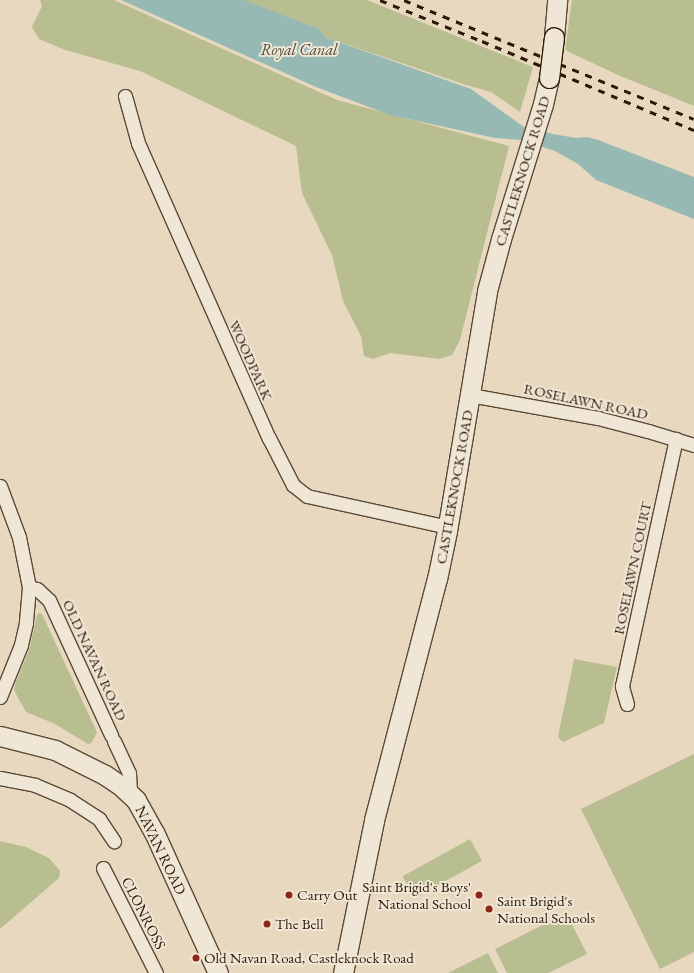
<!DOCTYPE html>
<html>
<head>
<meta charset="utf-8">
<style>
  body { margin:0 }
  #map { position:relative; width:694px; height:973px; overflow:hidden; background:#e8d8bf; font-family:"EB Garamond",serif }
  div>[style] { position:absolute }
  .green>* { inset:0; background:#b9be90; transform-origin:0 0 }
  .water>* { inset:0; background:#97b9b3 }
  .roads { filter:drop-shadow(1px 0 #5a4a36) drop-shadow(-1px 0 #5a4a36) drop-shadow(0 1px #5a4a36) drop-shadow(0 -1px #5a4a36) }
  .minor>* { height:13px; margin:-6.5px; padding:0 6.5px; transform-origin:6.5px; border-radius:6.5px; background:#f0e6d5 }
  .secondary>* { height:19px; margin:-9.5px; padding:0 9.5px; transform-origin:9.5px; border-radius:9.5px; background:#f0e6d5 }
  .rail>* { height:3px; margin-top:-1.5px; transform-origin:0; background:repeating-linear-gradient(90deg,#2b1a08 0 7px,transparent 0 14px) }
  .bridges { filter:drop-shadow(1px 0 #2b1a08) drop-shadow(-1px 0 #2b1a08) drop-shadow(0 1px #2b1a08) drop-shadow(0 -1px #2b1a08) }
  .secondary-bridge>* { height:19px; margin:-9.5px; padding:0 9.5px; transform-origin:9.5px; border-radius:9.5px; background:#f0e6d5 }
  .dots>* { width:11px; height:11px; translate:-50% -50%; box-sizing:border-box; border:2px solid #f0e6d5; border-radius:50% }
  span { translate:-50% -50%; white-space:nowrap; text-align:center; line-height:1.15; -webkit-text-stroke:4px #f0e6d5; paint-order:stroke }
  .street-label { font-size:15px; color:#2b1a08 }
  .poi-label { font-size:15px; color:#2b1a08 }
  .right { translate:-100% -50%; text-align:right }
  .left { translate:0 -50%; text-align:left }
  .water-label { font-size:16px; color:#4b4a3b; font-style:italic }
</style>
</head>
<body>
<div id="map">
  <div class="green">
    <i style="clip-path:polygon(40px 0,114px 0,337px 100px,509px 146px,460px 340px,452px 355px,439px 359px,390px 353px,373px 359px,364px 356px,361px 336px,343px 301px,332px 255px,302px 193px,296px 146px,140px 71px,65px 50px,39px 39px,32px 27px,42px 6px)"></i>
    <i style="clip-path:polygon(243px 0,367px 0,533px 67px,520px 112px,491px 92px,466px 85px,325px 37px,320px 29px)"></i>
    <i style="clip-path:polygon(572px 0,694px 0,694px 106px,618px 75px,565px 50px)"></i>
    <i style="clip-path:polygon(39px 613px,42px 614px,95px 728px,97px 733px,91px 743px,88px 744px,55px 724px,26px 712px,17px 696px,14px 689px,16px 682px,29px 650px,37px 615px)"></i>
    <i style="clip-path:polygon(574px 659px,617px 667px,604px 723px,563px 742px,558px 737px)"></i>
    <i style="clip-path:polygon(694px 754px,694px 952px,660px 969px,581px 809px)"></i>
    <i style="left:470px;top:839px;width:25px;height:77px;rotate:61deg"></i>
    <i style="clip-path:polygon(0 841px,26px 847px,49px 858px,60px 871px,59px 878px,0 929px)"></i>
    <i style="clip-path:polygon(566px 913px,587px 954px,548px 973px,507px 973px,495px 949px)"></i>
    <i style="clip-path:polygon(488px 953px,498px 973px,448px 973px)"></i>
  </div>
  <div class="water">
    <i style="clip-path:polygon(121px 0,244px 0,320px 29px,325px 37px,471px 89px,524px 127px,553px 134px,576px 138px,587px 137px,598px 140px,694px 177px,694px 219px,596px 180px,578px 164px,555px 151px,522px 140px,495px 138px,390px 115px,316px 87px)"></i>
  </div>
  <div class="roads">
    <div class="minor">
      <i style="left:125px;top:96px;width:49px;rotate:74.5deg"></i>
      <i style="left:138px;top:143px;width:323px;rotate:66.1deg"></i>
      <i style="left:269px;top:438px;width:53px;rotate:62.9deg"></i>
      <i style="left:293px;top:485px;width:18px;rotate:38deg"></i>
      <i style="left:307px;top:496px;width:144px;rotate:12.4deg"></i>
      <i style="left:470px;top:395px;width:130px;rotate:10.2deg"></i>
      <i style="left:598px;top:418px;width:52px;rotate:14.6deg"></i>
      <i style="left:648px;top:431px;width:48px;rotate:16.9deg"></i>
      <i style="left:0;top:486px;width:54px;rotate:69.6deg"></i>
      <i style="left:19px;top:537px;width:51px;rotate:78.7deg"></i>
      <i style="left:29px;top:587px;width:36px;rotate:95deg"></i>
      <i style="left:26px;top:623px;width:23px;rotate:103deg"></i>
      <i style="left:21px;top:645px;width:56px;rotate:112deg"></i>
      <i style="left:29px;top:587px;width:8px;rotate:14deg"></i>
      <i style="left:37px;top:589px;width:16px;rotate:43deg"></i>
      <i style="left:49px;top:600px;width:149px;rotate:65.3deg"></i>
      <i style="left:627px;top:704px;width:19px;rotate:-106deg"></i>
      <i style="left:622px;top:686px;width:253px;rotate:-77.7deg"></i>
      <i style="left:114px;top:741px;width:35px;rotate:65deg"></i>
      <i style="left:129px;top:773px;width:20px;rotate:87deg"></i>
      <i style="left:0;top:778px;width:36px;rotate:11deg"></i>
      <i style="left:35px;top:785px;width:38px;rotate:23deg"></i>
      <i style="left:70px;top:800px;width:35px;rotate:33deg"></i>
      <i style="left:99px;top:819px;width:27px;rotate:56deg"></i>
      <i style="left:103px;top:868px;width:118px;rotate:63.2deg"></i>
    </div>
    <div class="secondary">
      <i style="left:554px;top:37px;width:37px;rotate:-85deg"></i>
      <i style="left:0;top:736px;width:57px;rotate:14.3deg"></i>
      <i style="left:55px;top:750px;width:56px;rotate:26.6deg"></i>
      <i style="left:105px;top:775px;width:18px;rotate:34deg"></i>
      <i style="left:120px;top:785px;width:22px;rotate:43deg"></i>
      <i style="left:136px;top:800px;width:37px;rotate:61deg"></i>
      <i style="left:154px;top:832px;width:155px;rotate:65.6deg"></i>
      <i style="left:343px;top:973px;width:156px;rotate:-78.5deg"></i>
      <i style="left:374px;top:820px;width:249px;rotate:-75.4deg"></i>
      <i style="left:437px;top:579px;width:49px;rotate:-78.2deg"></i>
      <i style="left:447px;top:531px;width:243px;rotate:-80.5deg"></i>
      <i style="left:487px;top:291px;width:54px;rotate:-74.9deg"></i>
      <i style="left:501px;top:239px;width:141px;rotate:-72.7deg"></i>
      <i style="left:543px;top:104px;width:27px;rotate:-77deg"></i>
    </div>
  </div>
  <div class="rail">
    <i style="left:380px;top:0;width:110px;rotate:21.9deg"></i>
    <i style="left:482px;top:41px;width:230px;rotate:22.8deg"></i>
    <i style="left:404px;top:0;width:313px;rotate:22.3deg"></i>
  </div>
  <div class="bridges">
    <div class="secondary-bridge">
      <i style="left:549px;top:78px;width:41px;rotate:-83deg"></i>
    </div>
  </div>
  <div class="dots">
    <i style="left:289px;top:895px;background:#8f2418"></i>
    <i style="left:479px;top:895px;background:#8f2418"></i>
    <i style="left:489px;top:909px;background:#8f2418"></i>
    <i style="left:267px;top:924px;background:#8f2418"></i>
    <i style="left:196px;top:958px;background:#8f2418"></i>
  </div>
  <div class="street-label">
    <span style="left:522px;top:171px;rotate:-73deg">CASTLEKNOCK ROAD</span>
    <span style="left:251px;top:360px;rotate:66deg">WOODPARK</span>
    <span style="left:586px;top:401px;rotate:12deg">ROSELAWN ROAD</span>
    <span style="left:454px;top:487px;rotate:-80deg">CASTLEKNOCK ROAD</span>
    <span style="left:632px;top:568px;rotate:-78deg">ROSELAWN COURT</span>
    <span style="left:95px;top:660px;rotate:65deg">OLD NAVAN ROAD</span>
    <span style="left:161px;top:850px;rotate:64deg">NAVAN ROAD</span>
    <span style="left:144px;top:913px;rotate:63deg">CLONROSS</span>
  </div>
  <div class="poi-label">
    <span class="right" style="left:471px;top:895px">Saint Brigid's Boys'<br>National School</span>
    <span class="left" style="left:297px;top:895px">Carry Out</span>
    <span class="left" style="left:497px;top:909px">Saint Brigid's<br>National Schools</span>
    <span class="left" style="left:275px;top:924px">The Bell</span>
    <span class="left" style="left:204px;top:958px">Old Navan Road, Castleknock Road</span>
  </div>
  <div class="water-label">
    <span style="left:299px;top:50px">Royal Canal</span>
  </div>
</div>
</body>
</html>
